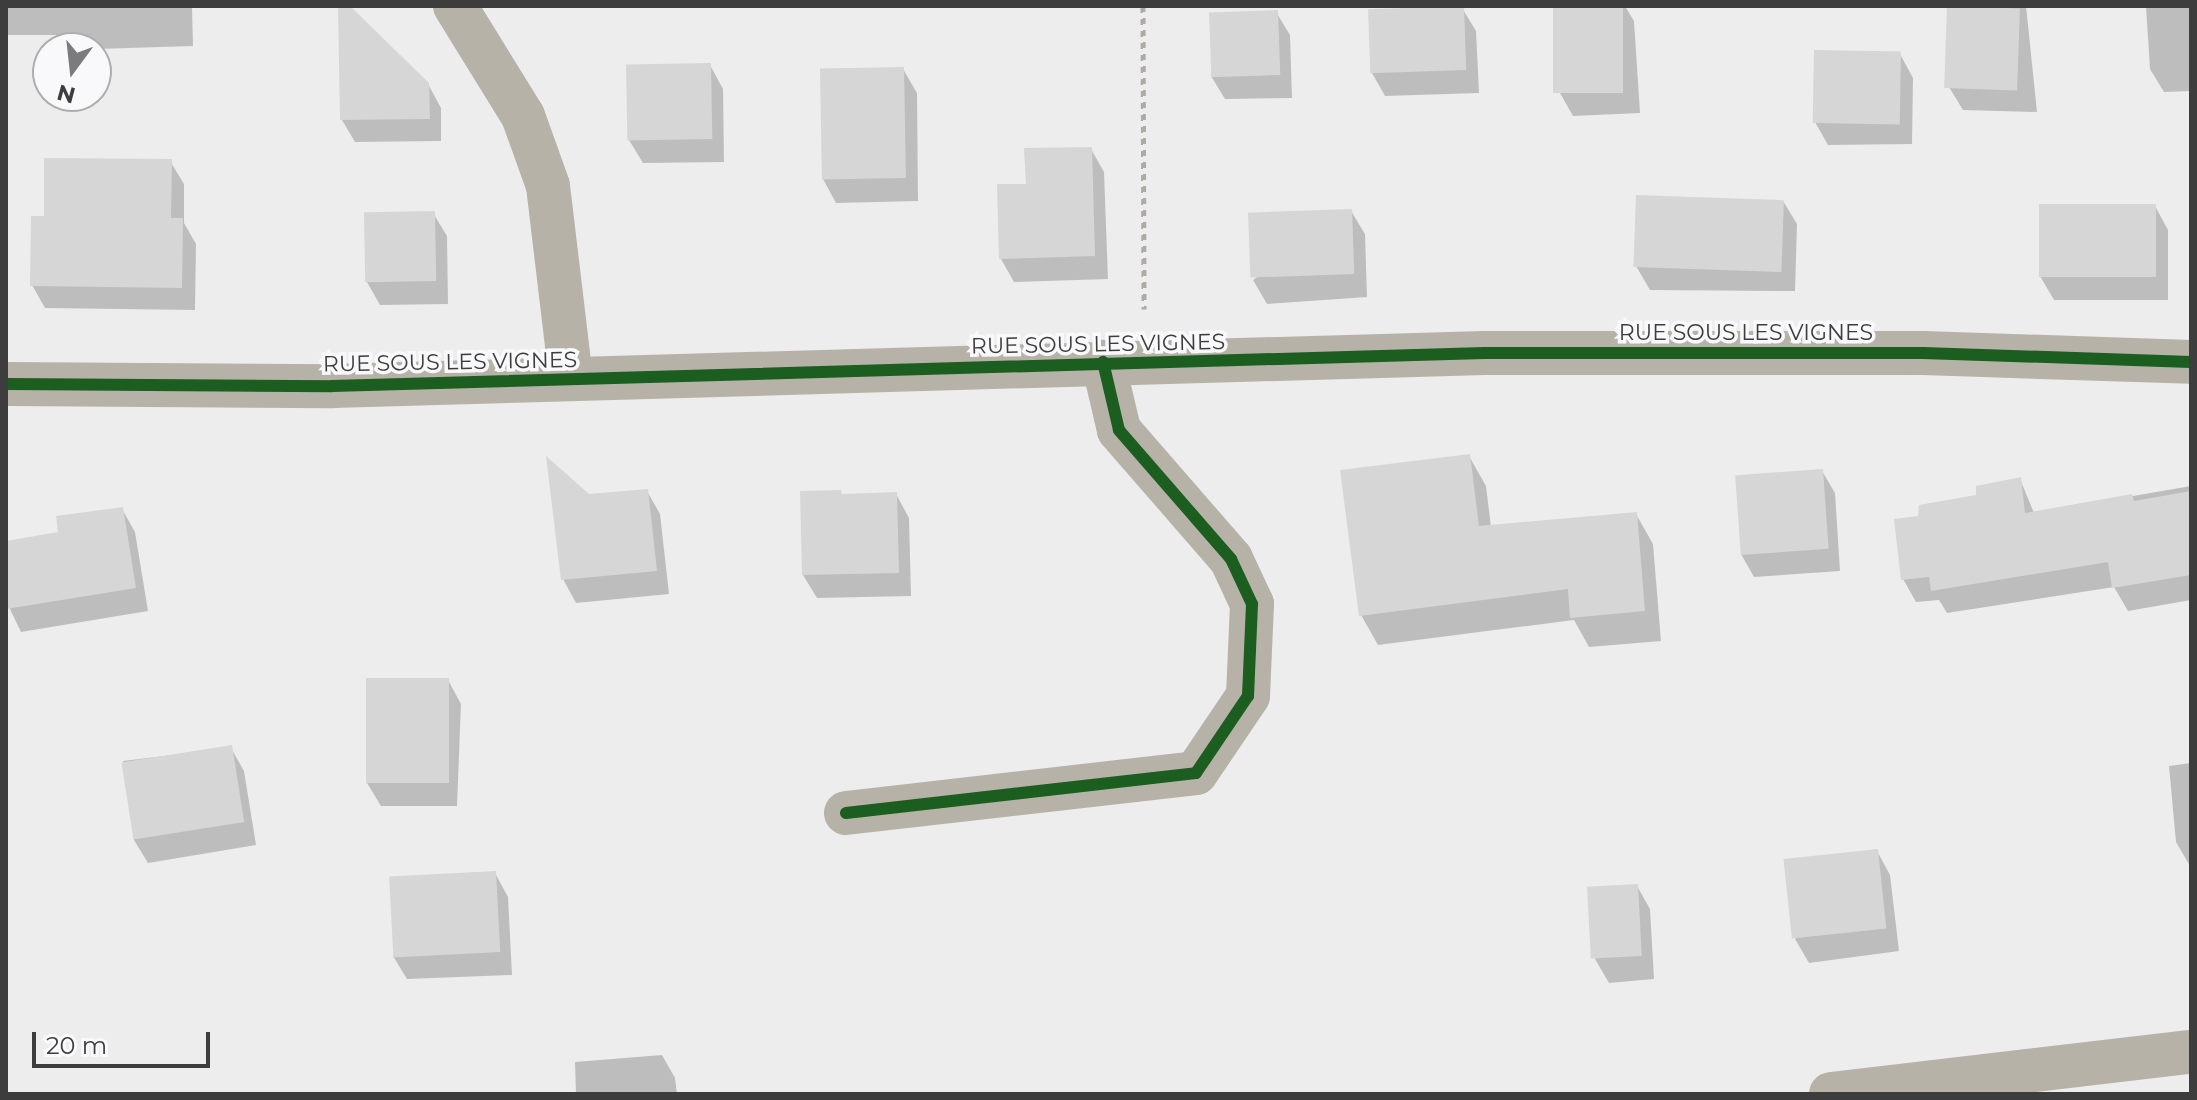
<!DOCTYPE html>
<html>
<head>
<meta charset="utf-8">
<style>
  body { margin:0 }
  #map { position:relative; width:2197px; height:1100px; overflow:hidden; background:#ededed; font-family:Montserrat,sans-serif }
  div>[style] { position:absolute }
  .shadow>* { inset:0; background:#0003 }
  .building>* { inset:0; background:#d6d6d6; transform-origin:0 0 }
  .path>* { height:5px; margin-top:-2.5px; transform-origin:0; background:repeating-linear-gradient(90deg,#aeaaa4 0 6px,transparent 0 12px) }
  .minor>* { height:44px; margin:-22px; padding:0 22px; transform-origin:22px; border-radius:22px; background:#b7b2a7 }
  .cycleway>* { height:12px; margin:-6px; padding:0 6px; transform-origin:6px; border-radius:6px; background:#1b5e20 }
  span { translate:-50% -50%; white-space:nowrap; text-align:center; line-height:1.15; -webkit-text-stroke:7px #f9f9fb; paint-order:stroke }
  .street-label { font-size:22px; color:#3d3d3e }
  .frame { position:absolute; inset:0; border:8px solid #3d3d3e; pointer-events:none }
  .north { position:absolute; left:32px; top:32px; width:80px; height:80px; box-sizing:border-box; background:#f9f9fb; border:2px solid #aeaeaf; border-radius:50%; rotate:195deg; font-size:22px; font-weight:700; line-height:32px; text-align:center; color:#3d3d3e }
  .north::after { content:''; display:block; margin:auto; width:28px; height:36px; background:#7b7b7b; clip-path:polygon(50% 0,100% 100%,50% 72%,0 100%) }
  .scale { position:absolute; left:32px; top:1032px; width:178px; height:36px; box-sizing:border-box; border:4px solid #3d3d3e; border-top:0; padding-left:10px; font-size:24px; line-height:28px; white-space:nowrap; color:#3d3d3e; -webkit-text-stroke:6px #f9f9fb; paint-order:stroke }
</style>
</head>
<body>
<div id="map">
  <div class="shadow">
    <i style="clip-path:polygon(6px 6px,192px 6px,193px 46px,96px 49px,85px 48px,77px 35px,6px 35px)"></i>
    <i style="clip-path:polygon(340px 6px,347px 6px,428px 84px,441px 108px,441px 141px,355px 142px,342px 120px)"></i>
    <i style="clip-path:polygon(1555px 6px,1625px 6px,1634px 21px,1640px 113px,1573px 116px,1560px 93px)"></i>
    <i style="clip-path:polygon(1949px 6px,2026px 6px,2037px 112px,1963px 110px,1949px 87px)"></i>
    <i style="clip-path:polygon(2146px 6px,2191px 6px,2191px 91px,2164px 92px,2150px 69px)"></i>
    <i style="clip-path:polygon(1462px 8px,1476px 31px,1479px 93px,1385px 96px,1372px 73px)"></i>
    <i style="clip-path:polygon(1276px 12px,1290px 35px,1292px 98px,1225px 99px,1211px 76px)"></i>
    <i style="clip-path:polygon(1900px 54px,1913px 78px,1912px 144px,1828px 145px,1815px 122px)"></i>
    <i style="clip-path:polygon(710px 65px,723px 89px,724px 162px,643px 163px,629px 140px)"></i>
    <i style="clip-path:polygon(903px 69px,917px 93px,918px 201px,836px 203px,823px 179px)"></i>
    <i style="clip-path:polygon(1091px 149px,1104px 172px,1108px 279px,1014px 282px,1001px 259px)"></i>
    <i style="clip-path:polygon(170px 161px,184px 184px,184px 223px,196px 244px,195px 310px,45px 308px,32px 285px)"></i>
    <i style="clip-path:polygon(1783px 201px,1797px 224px,1795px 291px,1650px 290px,1636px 266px)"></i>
    <i style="clip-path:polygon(2155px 206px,2168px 230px,2168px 300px,2054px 300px,2040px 276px)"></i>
    <i style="clip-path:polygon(1351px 211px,1365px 234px,1367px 297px,1267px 304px,1253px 280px)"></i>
    <i style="clip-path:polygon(433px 213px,447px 236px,448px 304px,380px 305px,367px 282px)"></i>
    <i style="clip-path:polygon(1469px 456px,1486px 486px,1491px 527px,1636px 514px,1653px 544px,1661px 641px,1589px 647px,1574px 620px,1378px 645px,1361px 615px)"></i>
    <i style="clip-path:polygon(1822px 471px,1835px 493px,1840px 571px,1754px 577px,1741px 554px)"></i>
    <i style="clip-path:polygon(2020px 479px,2034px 513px,2191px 486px,2191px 600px,2128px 611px,2114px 587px,1947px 613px,1939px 600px,1916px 602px,1903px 579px,1920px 517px)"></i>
    <i style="clip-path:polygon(647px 491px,660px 514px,669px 594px,576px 603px,563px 579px,589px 496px)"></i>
    <i style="clip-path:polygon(896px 494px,909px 518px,911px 596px,817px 598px,803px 575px,842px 496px)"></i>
    <i style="clip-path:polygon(122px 509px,135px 532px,148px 611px,21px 632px,6px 601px,6px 543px,60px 534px)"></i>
    <i style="clip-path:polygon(448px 680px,461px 704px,457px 806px,381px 806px,367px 783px)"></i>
    <i style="clip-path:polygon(231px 748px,244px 771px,256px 845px,148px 863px,134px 840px,123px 761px)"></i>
    <i style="clip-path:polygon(2191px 763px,2191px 865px,2190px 866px,2176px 842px,2169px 766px)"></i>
    <i style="clip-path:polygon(1877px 851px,1890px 875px,1899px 951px,1809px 963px,1795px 939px)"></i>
    <i style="clip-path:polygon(495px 873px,508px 897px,512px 975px,407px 979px,393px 956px)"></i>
    <i style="clip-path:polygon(1637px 886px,1650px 909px,1654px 979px,1609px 983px,1595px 959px)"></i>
    <i style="clip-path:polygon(662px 1055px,675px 1078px,677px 1094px,576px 1094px,575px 1062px)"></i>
  </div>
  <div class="building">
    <i style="clip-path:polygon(338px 6px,350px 6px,429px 83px,430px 119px,340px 120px)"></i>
    <i style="left:1464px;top:6px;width:64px;height:96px;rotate:88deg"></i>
    <i style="left:1553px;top:6px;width:70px;height:87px"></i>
    <i style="left:1947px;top:6px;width:73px;height:82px;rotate:2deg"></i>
    <i style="left:1278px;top:10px;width:65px;height:69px;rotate:88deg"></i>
    <i style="left:1814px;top:50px;width:87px;height:73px;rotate:1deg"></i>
    <i style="left:711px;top:63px;width:76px;height:85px;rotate:89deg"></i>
    <i style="left:904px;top:67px;width:111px;height:84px;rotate:89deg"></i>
    <i style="clip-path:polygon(1092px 147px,1095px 256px,999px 259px,997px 184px,1026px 184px,1024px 148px)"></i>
    <i style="clip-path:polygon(44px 158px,172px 159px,171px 218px,183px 218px,182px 288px,30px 286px,31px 216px,44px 216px)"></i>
    <i style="left:1636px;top:195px;width:148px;height:72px;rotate:2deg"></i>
    <i style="left:2156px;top:204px;width:73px;height:117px;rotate:90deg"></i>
    <i style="left:1352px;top:209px;width:65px;height:104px;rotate:88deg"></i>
    <i style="left:435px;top:211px;width:70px;height:71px;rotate:89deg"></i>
    <i style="clip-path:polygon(1470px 454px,1479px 526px,1637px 512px,1645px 611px,1570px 618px,1568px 589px,1359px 616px,1340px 470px)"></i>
    <i style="clip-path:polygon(546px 456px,589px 494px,648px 489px,657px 571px,561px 580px)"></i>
    <i style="left:1823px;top:469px;width:80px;height:88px;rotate:86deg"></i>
    <i style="clip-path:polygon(2021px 477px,2025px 513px,2132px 494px,2134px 501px,2191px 491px,2191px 575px,2112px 588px,2108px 562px,1931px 591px,1929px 577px,1901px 580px,1894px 519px,1918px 516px,1919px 505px,1976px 495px,1976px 486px)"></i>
    <i style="clip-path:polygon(841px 490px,842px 494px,897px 492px,899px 573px,802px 575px,800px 491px)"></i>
    <i style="clip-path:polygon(123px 507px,136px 588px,6px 609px,6px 541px,58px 532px,56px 516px)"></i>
    <i style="left:366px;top:678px;width:83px;height:105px"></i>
    <i style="left:232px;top:745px;width:78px;height:112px;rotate:81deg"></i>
    <i style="left:1878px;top:849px;width:80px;height:95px;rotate:84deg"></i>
    <i style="left:496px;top:871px;width:81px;height:107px;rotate:87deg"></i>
    <i style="left:1638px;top:884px;width:72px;height:51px;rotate:87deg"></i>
  </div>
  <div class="path">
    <i style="left:1143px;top:6px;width:303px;rotate:89.8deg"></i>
  </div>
  <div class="minor">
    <i style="left:455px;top:6px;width:129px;rotate:58.3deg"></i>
    <i style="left:523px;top:116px;width:74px;rotate:70.3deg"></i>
    <i style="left:548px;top:186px;width:194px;rotate:83.2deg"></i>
    <i style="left:6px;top:384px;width:326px;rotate:0.4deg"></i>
    <i style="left:332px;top:386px;width:1153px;rotate:-1.64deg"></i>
    <i style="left:1485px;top:353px;width:438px"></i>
    <i style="left:1923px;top:353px;width:268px;rotate:1.9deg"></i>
    <i style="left:846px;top:813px;width:352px;rotate:-6.5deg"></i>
    <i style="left:1196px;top:773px;width:93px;rotate:-56deg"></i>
    <i style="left:1248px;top:696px;width:92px;rotate:-87.5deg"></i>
    <i style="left:1252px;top:604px;width:50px;rotate:-115deg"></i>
    <i style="left:1231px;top:559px;width:171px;rotate:-131deg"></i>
    <i style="left:1119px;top:430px;width:70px;rotate:-103.2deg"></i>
    <i style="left:1831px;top:1094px;width:362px;rotate:-6.7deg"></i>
  </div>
  <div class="cycleway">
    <i style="left:6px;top:384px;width:326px;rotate:0.4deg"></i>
    <i style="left:332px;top:386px;width:1153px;rotate:-1.64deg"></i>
    <i style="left:1485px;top:353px;width:438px"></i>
    <i style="left:1923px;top:353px;width:268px;rotate:1.9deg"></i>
    <i style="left:846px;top:813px;width:352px;rotate:-6.5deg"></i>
    <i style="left:1196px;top:773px;width:93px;rotate:-56deg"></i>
    <i style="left:1248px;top:696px;width:92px;rotate:-87.5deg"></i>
    <i style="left:1252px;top:604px;width:50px;rotate:-115deg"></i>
    <i style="left:1231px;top:559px;width:171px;rotate:-131deg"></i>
    <i style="left:1119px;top:430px;width:70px;rotate:-103.2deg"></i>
  </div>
  <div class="street-label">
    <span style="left:1746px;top:333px">RUE SOUS LES VIGNES</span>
    <span style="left:1098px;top:344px;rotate:-1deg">RUE SOUS LES VIGNES</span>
    <span style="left:450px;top:362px;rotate:-1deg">RUE SOUS LES VIGNES</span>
  </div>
  <div class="frame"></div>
  <div class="north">N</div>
  <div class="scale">20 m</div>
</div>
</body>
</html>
